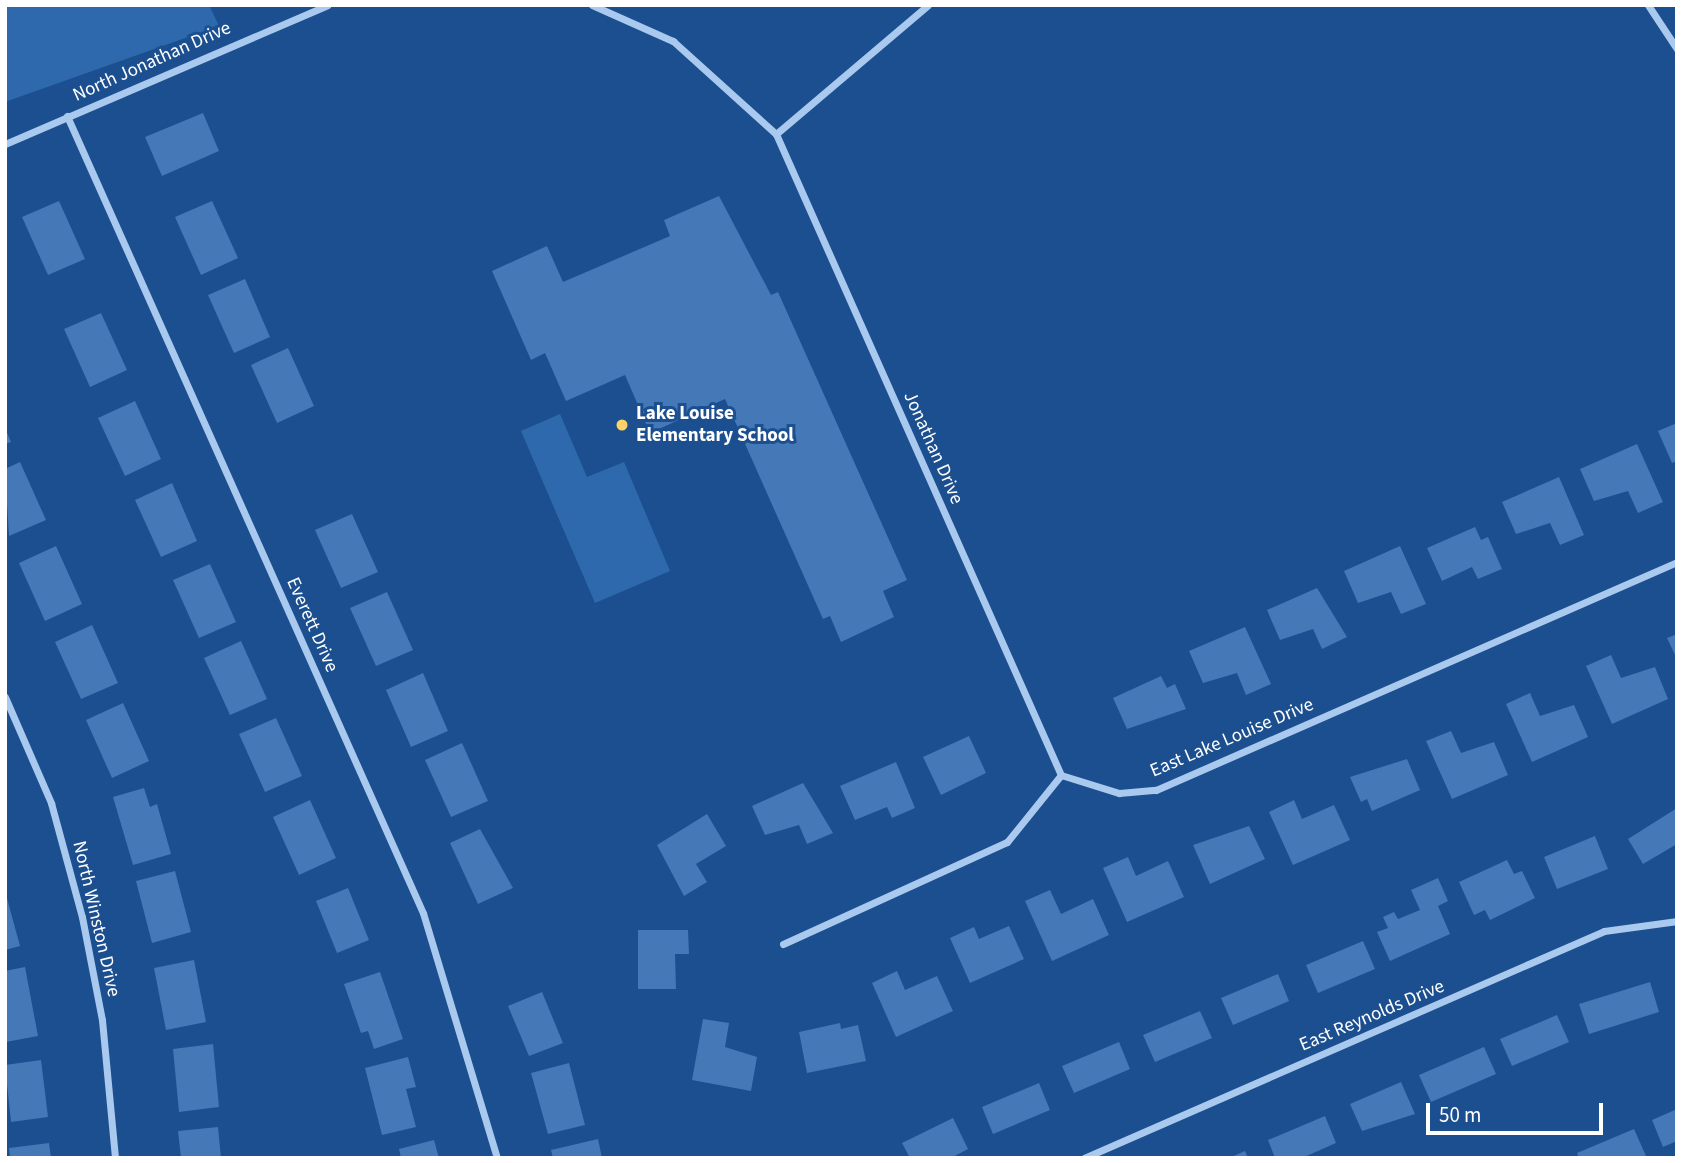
<!DOCTYPE html>
<html>
<head>
<meta charset="utf-8">
<style>
	body { margin:0 }
	#map { position:relative; width:1682px; height:1163px; overflow:hidden; background:#1b4f8f; font-family:"Source Sans 3",sans-serif }
	div>[style] { position:absolute }
	.green>* { inset:0; background:#2e69ad }
	.building>* { inset:0; background:#4478b7 }
	.street>* { height:7px; margin:-3.5px; padding:0 3.5px; transform-origin:3.5px; border-radius:3.5px; background:#a9c9ee }
	.dots>* { width:19px; height:19px; translate:-50% -50%; box-sizing:border-box; border:4px solid #1b4f8f; border-radius:50% }
	span { translate:-50% -50%; white-space:nowrap; text-align:center; line-height:1.15; -webkit-text-stroke:6px #1b4f8f; paint-order:stroke }
	.street-label { font-size:19px; color:#fff }
	.poi-label { font-size:19px; color:#fff; font-weight:700 }
	.left { translate:0 -50%; text-align:left }
	.frame { position:absolute; inset:0; border:7px solid #fff; pointer-events:none }
	.scale { position:absolute; left:1426px; top:1103px; width:177px; height:32px; box-sizing:border-box; border:4px solid #fff; border-top:0; padding-left:9px; font-size:21px; line-height:24px; white-space:nowrap; color:#fff; -webkit-text-stroke:5px #1b4f8f; paint-order:stroke }
</style>
</head>
<body>
<div id="map">
	<div class="green">
		<div style="clip-path:polygon(5px 5px,209px 5px,219px 26px,5px 102px)"></div>
		<div style="clip-path:polygon(560px 414px,587px 477px,624px 462px,670px 571px,595px 603px,521px 431px)"></div>
	</div>
	<div class="building">
		<div style="clip-path:polygon(203px 113px,219px 151px,162px 176px,145px 137px)"></div>
		<div style="clip-path:polygon(719px 196px,771px 295px,778px 292px,907px 580px,883px 591px,894px 617px,841px 642px,830px 616px,823px 619px,725px 399px,650px 433px,625px 375px,566px 401px,545px 353px,531px 360px,492px 271px,547px 246px,563px 282px,670px 236px,664px 220px)"></div>
		<div style="clip-path:polygon(59px 201px,85px 259px,48px 275px,22px 217px)"></div>
		<div style="clip-path:polygon(212px 201px,238px 258px,201px 275px,175px 217px)"></div>
		<div style="clip-path:polygon(245px 279px,270px 337px,234px 353px,208px 295px)"></div>
		<div style="clip-path:polygon(101px 313px,127px 370px,90px 387px,64px 329px)"></div>
		<div style="clip-path:polygon(288px 348px,314px 406px,277px 423px,251px 365px)"></div>
		<div style="clip-path:polygon(135px 401px,161px 459px,125px 476px,98px 418px)"></div>
		<div style="clip-path:polygon(1677px 423px,1677px 461px,1672px 463px,1658px 431px)"></div>
		<div style="clip-path:polygon(5px 428px,11px 442px,5px 444px)"></div>
		<div style="clip-path:polygon(1637px 444px,1663px 502px,1638px 513px,1628px 491px,1594px 501px,1580px 469px)"></div>
		<div style="clip-path:polygon(20px 462px,46px 520px,9px 536px,5px 469px)"></div>
		<div style="clip-path:polygon(1559px 477px,1584px 535px,1560px 545px,1550px 523px,1516px 534px,1502px 502px)"></div>
		<div style="clip-path:polygon(172px 483px,197px 541px,161px 557px,135px 500px)"></div>
		<div style="clip-path:polygon(352px 514px,378px 572px,341px 588px,315px 530px)"></div>
		<div style="clip-path:polygon(1475px 527px,1481px 540px,1488px 537px,1502px 569px,1478px 579px,1472px 567px,1442px 581px,1427px 548px)"></div>
		<div style="clip-path:polygon(56px 546px,82px 604px,45px 621px,19px 563px)"></div>
		<div style="clip-path:polygon(1400px 546px,1426px 604px,1401px 614px,1391px 592px,1358px 603px,1344px 571px)"></div>
		<div style="clip-path:polygon(210px 564px,236px 622px,199px 638px,173px 580px)"></div>
		<div style="clip-path:polygon(1317px 588px,1347px 637px,1322px 649px,1313px 629px,1280px 640px,1267px 610px)"></div>
		<div style="clip-path:polygon(387px 592px,413px 650px,376px 666px,350px 608px)"></div>
		<div style="clip-path:polygon(92px 625px,118px 683px,81px 699px,55px 642px)"></div>
		<div style="clip-path:polygon(1245px 627px,1271px 684px,1246px 695px,1237px 673px,1203px 683px,1189px 651px)"></div>
		<div style="clip-path:polygon(1677px 634px,1677px 659px,1667px 638px)"></div>
		<div style="clip-path:polygon(241px 641px,267px 699px,230px 715px,204px 658px)"></div>
		<div style="clip-path:polygon(1611px 655px,1621px 678px,1655px 667px,1668px 699px,1612px 724px,1586px 666px)"></div>
		<div style="clip-path:polygon(423px 673px,448px 731px,411px 747px,386px 690px)"></div>
		<div style="clip-path:polygon(1161px 676px,1167px 688px,1175px 684px,1186px 709px,1127px 729px,1113px 698px)"></div>
		<div style="clip-path:polygon(1530px 693px,1540px 716px,1574px 705px,1588px 737px,1532px 762px,1506px 704px)"></div>
		<div style="clip-path:polygon(123px 703px,149px 761px,112px 778px,86px 720px)"></div>
		<div style="clip-path:polygon(276px 718px,302px 776px,265px 792px,239px 734px)"></div>
		<div style="clip-path:polygon(1451px 731px,1461px 753px,1494px 742px,1508px 775px,1452px 799px,1426px 741px)"></div>
		<div style="clip-path:polygon(969px 736px,986px 773px,941px 795px,923px 757px)"></div>
		<div style="clip-path:polygon(462px 743px,488px 801px,451px 817px,425px 760px)"></div>
		<div style="clip-path:polygon(1407px 759px,1420px 790px,1372px 811px,1367px 799px,1361px 802px,1350px 777px)"></div>
		<div style="clip-path:polygon(896px 762px,915px 808px,892px 818px,887px 807px,855px 820px,840px 786px)"></div>
		<div style="clip-path:polygon(803px 783px,833px 833px,807px 844px,799px 825px,765px 835px,752px 806px)"></div>
		<div style="clip-path:polygon(144px 788px,150px 807px,157px 804px,171px 854px,133px 865px,113px 797px)"></div>
		<div style="clip-path:polygon(310px 800px,336px 858px,299px 875px,273px 817px)"></div>
		<div style="clip-path:polygon(1294px 800px,1302px 819px,1334px 805px,1350px 840px,1293px 865px,1269px 812px)"></div>
		<div style="clip-path:polygon(1677px 808px,1677px 844px,1643px 864px,1628px 839px)"></div>
		<div style="clip-path:polygon(707px 814px,726px 846px,696px 864px,707px 882px,684px 896px,657px 845px)"></div>
		<div style="clip-path:polygon(1249px 826px,1265px 859px,1210px 884px,1193px 845px)"></div>
		<div style="clip-path:polygon(480px 829px,513px 888px,478px 904px,450px 843px)"></div>
		<div style="clip-path:polygon(1595px 836px,1608px 869px,1557px 889px,1544px 857px)"></div>
		<div style="clip-path:polygon(1128px 857px,1136px 876px,1168px 861px,1184px 897px,1127px 922px,1103px 868px)"></div>
		<div style="clip-path:polygon(1507px 860px,1514px 874px,1522px 871px,1535px 898px,1490px 920px,1485px 910px,1474px 915px,1459px 882px)"></div>
		<div style="clip-path:polygon(175px 871px,191px 932px,152px 943px,136px 881px)"></div>
		<div style="clip-path:polygon(1438px 878px,1448px 901px,1438px 906px,1450px 934px,1390px 961px,1377px 932px,1388px 928px,1383px 917px,1394px 912px,1398px 919px,1420px 910px,1411px 890px)"></div>
		<div style="clip-path:polygon(348px 888px,369px 940px,337px 953px,316px 901px)"></div>
		<div style="clip-path:polygon(1050px 890px,1061px 914px,1093px 899px,1109px 935px,1052px 961px,1025px 901px)"></div>
		<div style="clip-path:polygon(5px 891px,20px 946px,5px 950px)"></div>
		<div style="clip-path:polygon(1009px 926px,1024px 959px,970px 983px,950px 938px,974px 927px,979px 939px)"></div>
		<div style="clip-path:polygon(638px 930px,688px 930px,689px 954px,675px 954px,676px 989px,638px 989px)"></div>
		<div style="clip-path:polygon(1363px 941px,1375px 969px,1318px 993px,1306px 965px)"></div>
		<div style="clip-path:polygon(194px 960px,206px 1022px,166px 1030px,154px 968px)"></div>
		<div style="clip-path:polygon(25px 967px,38px 1036px,6px 1042px,5px 971px)"></div>
		<div style="clip-path:polygon(897px 971px,905px 990px,937px 976px,953px 1011px,896px 1037px,872px 983px)"></div>
		<div style="clip-path:polygon(380px 972px,403px 1039px,374px 1049px,368px 1031px,361px 1033px,344px 984px)"></div>
		<div style="clip-path:polygon(1278px 974px,1289px 1001px,1233px 1025px,1221px 998px)"></div>
		<div style="clip-path:polygon(1650px 982px,1659px 1012px,1589px 1034px,1579px 1004px)"></div>
		<div style="clip-path:polygon(542px 992px,563px 1043px,529px 1056px,508px 1006px)"></div>
		<div style="clip-path:polygon(1200px 1011px,1212px 1038px,1155px 1062px,1143px 1035px)"></div>
		<div style="clip-path:polygon(1557px 1015px,1569px 1042px,1512px 1066px,1500px 1039px)"></div>
		<div style="clip-path:polygon(703px 1019px,729px 1023px,725px 1047px,757px 1057px,751px 1091px,692px 1080px)"></div>
		<div style="clip-path:polygon(840px 1023px,841px 1029px,858px 1025px,866px 1061px,807px 1073px,799px 1032px)"></div>
		<div style="clip-path:polygon(1119px 1042px,1130px 1069px,1074px 1093px,1062px 1066px)"></div>
		<div style="clip-path:polygon(213px 1044px,219px 1107px,179px 1112px,173px 1049px)"></div>
		<div style="clip-path:polygon(1484px 1047px,1496px 1074px,1431px 1102px,1419px 1075px)"></div>
		<div style="clip-path:polygon(408px 1057px,416px 1087px,406px 1089px,416px 1127px,382px 1135px,365px 1068px)"></div>
		<div style="clip-path:polygon(41px 1060px,48px 1117px,11px 1122px,5px 1065px)"></div>
		<div style="clip-path:polygon(569px 1063px,585px 1125px,548px 1134px,531px 1073px)"></div>
		<div style="clip-path:polygon(1401px 1082px,1415px 1114px,1362px 1131px,1350px 1104px)"></div>
		<div style="clip-path:polygon(1039px 1083px,1050px 1110px,993px 1134px,982px 1107px)"></div>
		<div style="clip-path:polygon(1677px 1109px,1677px 1141px,1663px 1147px,1652px 1120px)"></div>
		<div style="clip-path:polygon(1325px 1116px,1336px 1143px,1302px 1158px,1275px 1158px,1268px 1140px)"></div>
		<div style="clip-path:polygon(953px 1118px,968px 1149px,951px 1158px,910px 1158px,902px 1143px)"></div>
		<div style="clip-path:polygon(218px 1127px,221px 1158px,181px 1158px,178px 1131px)"></div>
		<div style="clip-path:polygon(1634px 1129px,1646px 1156px,1579px 1158px,1577px 1153px)"></div>
		<div style="clip-path:polygon(598px 1139px,602px 1158px,553px 1158px,551px 1150px)"></div>
		<div style="clip-path:polygon(434px 1140px,439px 1158px,401px 1158px,399px 1149px)"></div>
		<div style="clip-path:polygon(49px 1143px,51px 1158px,10px 1158px,9px 1148px)"></div>
		<div style="clip-path:polygon(1245px 1151px,1248px 1158px,1229px 1158px)"></div>
	</div>
	<div class="street">
		<div style="left:592px;top:5px;width:89px;rotate:24deg"></div>
		<div style="left:673px;top:41px;width:139px;rotate:42.1deg"></div>
		<div style="left:776px;top:134px;width:702px;rotate:66.03deg"></div>
		<div style="left:1648px;top:5px;width:53px;rotate:56.6deg"></div>
		<div style="left:67px;top:116px;width:873px;rotate:65.93deg"></div>
		<div style="left:423px;top:913px;width:256px;rotate:73.2deg"></div>
		<div style="left:776px;top:134px;width:199px;rotate:-40.3deg"></div>
		<div style="left:5px;top:144px;width:351px;rotate:-23.3deg"></div>
		<div style="left:5px;top:697px;width:116px;rotate:66.5deg"></div>
		<div style="left:51px;top:803px;width:118px;rotate:74.8deg"></div>
		<div style="left:82px;top:917px;width:105px;rotate:79deg"></div>
		<div style="left:102px;top:1020px;width:139px;rotate:84.6deg"></div>
		<div style="left:1061px;top:775px;width:61px;rotate:17.2deg"></div>
		<div style="left:1119px;top:793px;width:37px;rotate:-5deg"></div>
		<div style="left:1156px;top:790px;width:569px;rotate:-23.64deg"></div>
		<div style="left:783px;top:944px;width:246px;rotate:-24.5deg"></div>
		<div style="left:1007px;top:842px;width:86px;rotate:-51.1deg"></div>
		<div style="left:1084px;top:1158px;width:567px;rotate:-23.58deg"></div>
		<div style="left:1604px;top:931px;width:74px;rotate:-7.8deg"></div>
	</div>
	<div class="dots">
		<div style="left:622px;top:425px;background:#ffd166"></div>
	</div>
	<div class="street-label">
		<span style="left:152px;top:62px;rotate:-24deg">North Jonathan Drive</span>
		<span style="left:933px;top:448px;rotate:66deg">Jonathan Drive</span>
		<span style="left:312px;top:625px;rotate:66deg">Everett Drive</span>
		<span style="left:1232px;top:738px;rotate:-23deg">East Lake Louise Drive</span>
		<span style="left:96px;top:919px;rotate:77deg">North Winston Drive</span>
		<span style="left:1372px;top:1016px;rotate:-23deg">East Reynolds Drive</span>
	</div>
	<div class="poi-label">
		<span class="left" style="left:636px;top:425px">Lake Louise<br>Elementary School</span>
	</div>
	<div class="frame"></div>
	<div class="scale">50 m</div>
</div>
</body>
</html>
